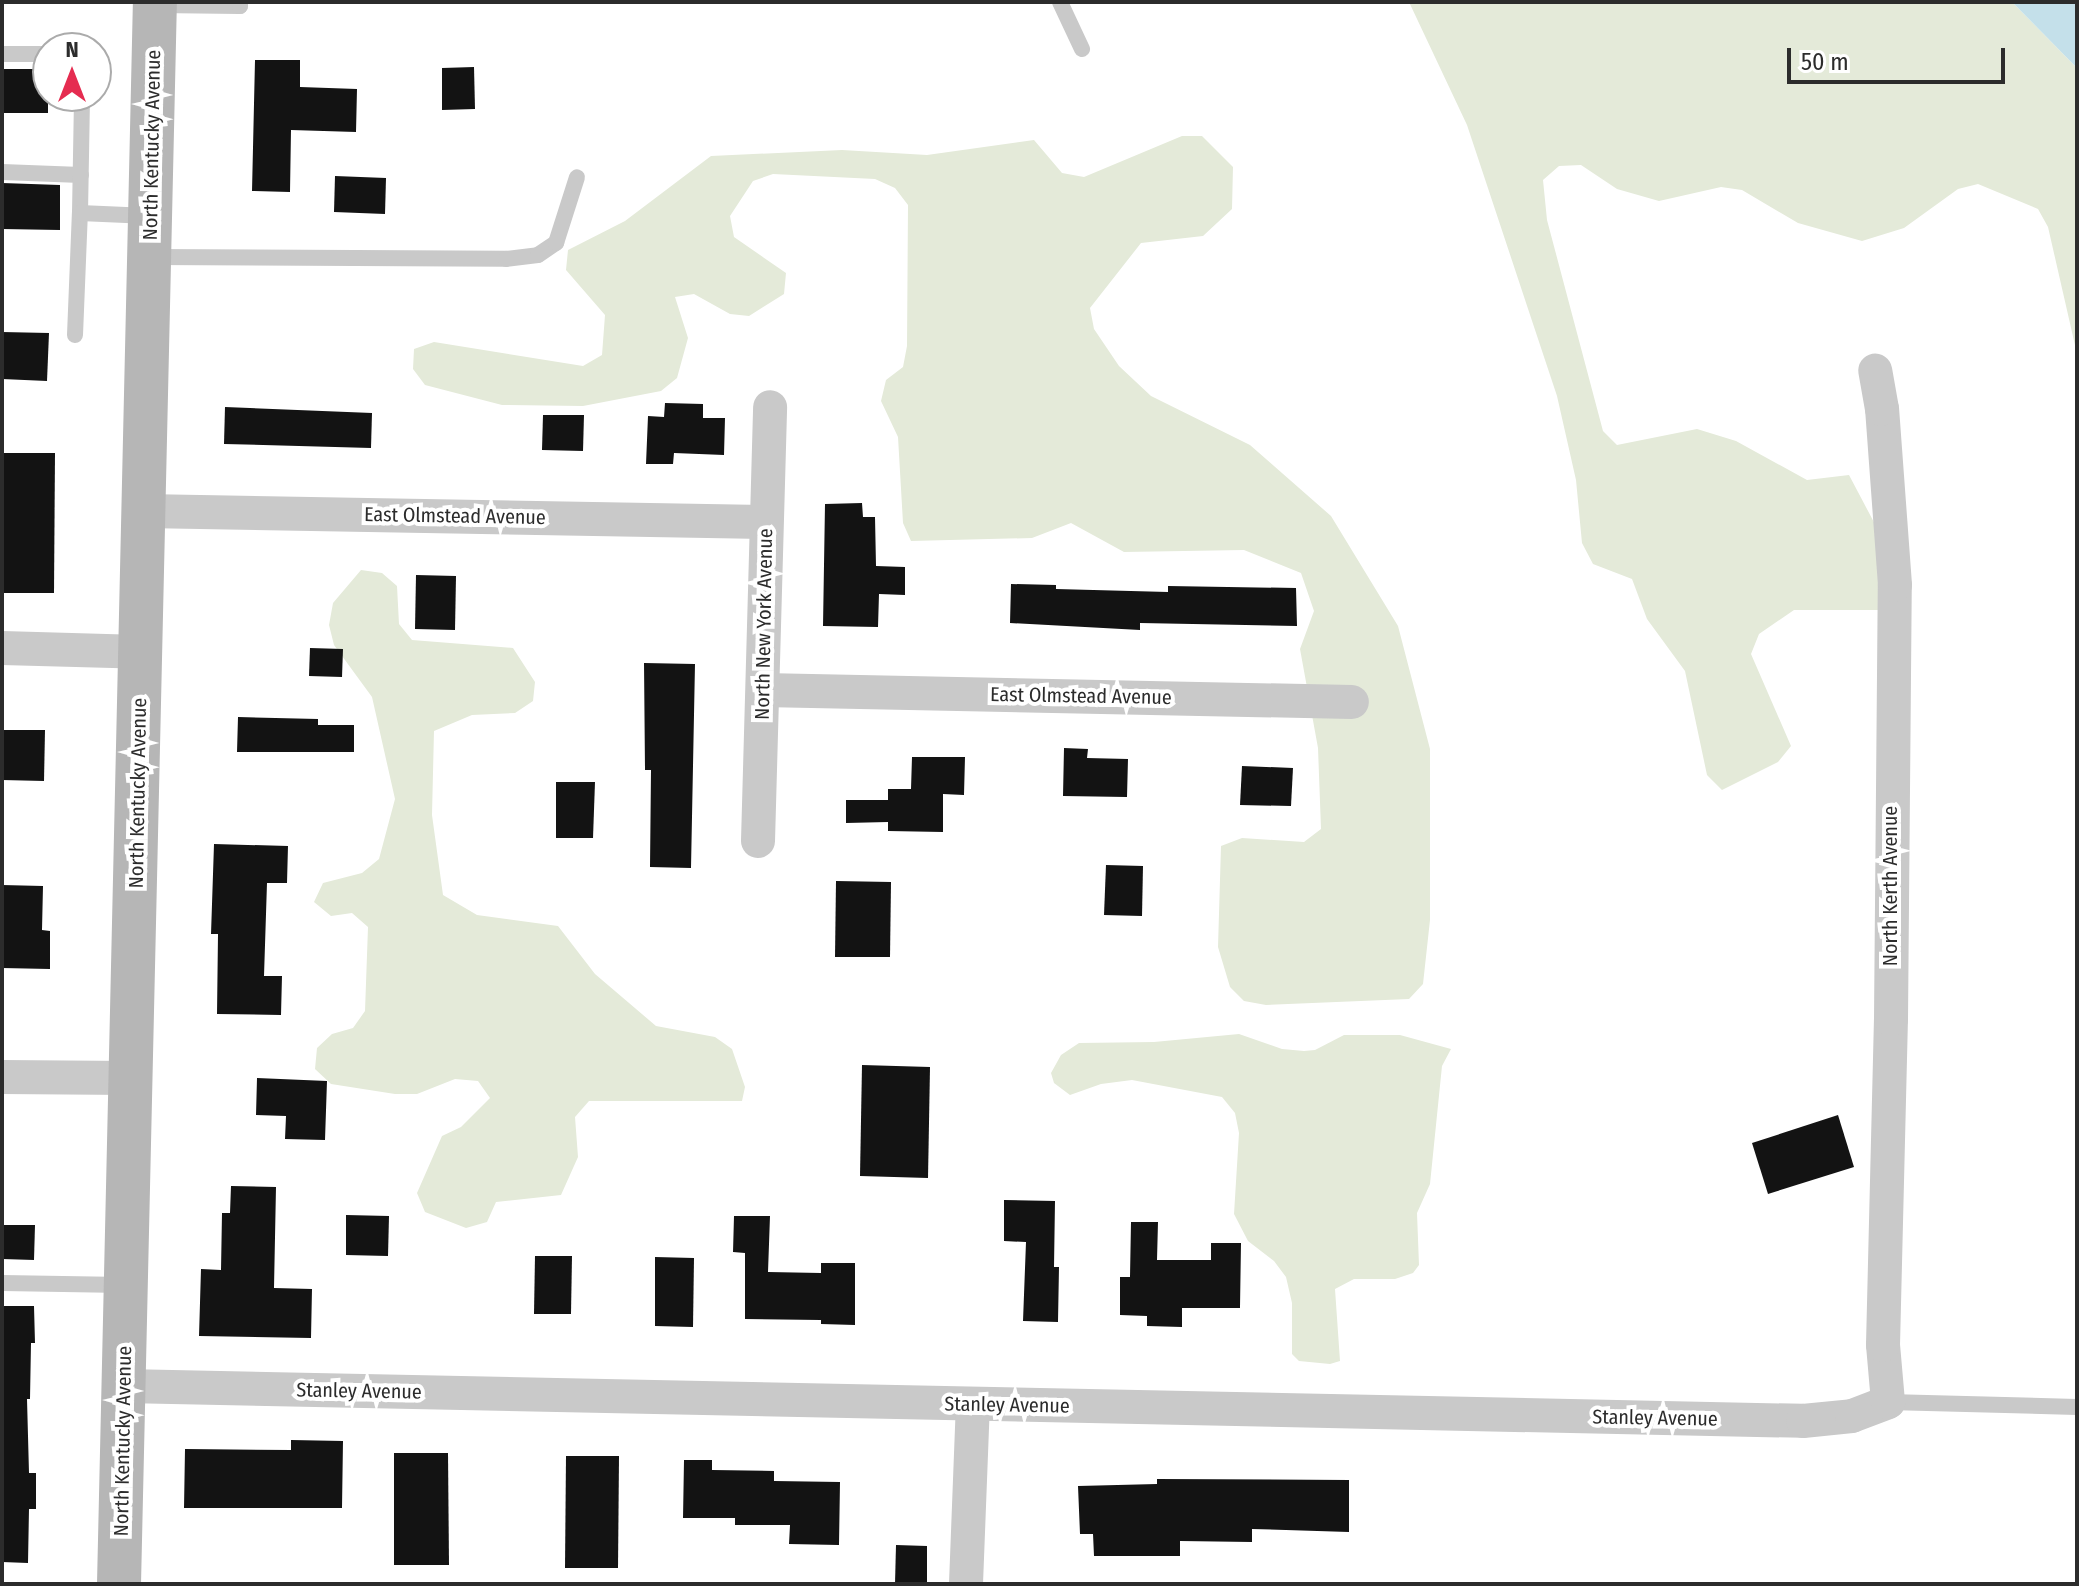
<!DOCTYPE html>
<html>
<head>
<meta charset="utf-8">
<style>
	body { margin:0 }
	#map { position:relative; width:2079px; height:1586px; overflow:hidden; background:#fff; font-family:"Fira Sans Condensed",sans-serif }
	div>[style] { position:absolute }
	.green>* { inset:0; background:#e4ead9 }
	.water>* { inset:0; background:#c4e0ea }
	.building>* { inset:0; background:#131313 }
	.lane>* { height:16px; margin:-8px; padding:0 8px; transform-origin:8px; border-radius:8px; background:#c9c9c9 }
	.street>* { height:34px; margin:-17px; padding:0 17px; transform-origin:17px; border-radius:17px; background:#c9c9c9 }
	.secondary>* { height:44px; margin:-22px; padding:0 22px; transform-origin:22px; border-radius:22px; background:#b6b6b6 }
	span { translate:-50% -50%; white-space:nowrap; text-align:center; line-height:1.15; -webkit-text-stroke:8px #fff; paint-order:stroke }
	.street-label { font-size:20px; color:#2c2c2c }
	.frame { position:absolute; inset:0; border:4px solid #2c2c2c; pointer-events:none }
	.north { position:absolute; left:32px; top:32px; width:80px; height:80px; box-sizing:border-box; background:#fff; border:2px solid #ababab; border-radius:50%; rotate:0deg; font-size:22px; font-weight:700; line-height:32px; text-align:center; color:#2c2c2c }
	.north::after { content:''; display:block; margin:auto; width:28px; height:36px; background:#e52c50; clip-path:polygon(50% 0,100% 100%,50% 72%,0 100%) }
	.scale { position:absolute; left:1787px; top:48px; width:218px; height:36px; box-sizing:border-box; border:4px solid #2c2c2c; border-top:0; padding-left:10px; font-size:24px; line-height:28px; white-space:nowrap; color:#2c2c2c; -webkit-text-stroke:6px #fff; paint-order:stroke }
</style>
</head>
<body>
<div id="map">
	<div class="green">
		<div style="clip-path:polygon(1409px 2px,2012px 2px,2077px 68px,2077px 354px,2048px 227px,2038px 209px,1978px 184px,1958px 189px,1904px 228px,1862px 241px,1798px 223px,1742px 190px,1721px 187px,1659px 201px,1617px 189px,1581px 165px,1559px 166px,1543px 180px,1547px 220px,1603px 431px,1617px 445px,1697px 429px,1736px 441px,1807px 480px,1849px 475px,1877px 528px,1883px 568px,1878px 610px,1794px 610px,1759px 634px,1751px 654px,1791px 746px,1778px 762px,1722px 790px,1707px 775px,1685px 671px,1647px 619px,1632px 579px,1593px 564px,1582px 543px,1576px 480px,1557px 396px,1467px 125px)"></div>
		<div style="clip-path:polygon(1182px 136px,1202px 136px,1233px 167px,1232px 209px,1203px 236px,1141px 243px,1090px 308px,1094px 329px,1119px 366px,1151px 396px,1250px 445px,1331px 516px,1398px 626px,1430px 749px,1430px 920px,1423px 984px,1409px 999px,1266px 1005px,1244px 1001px,1230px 987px,1218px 947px,1221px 846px,1242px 838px,1304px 842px,1321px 829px,1318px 748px,1300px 649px,1314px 611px,1301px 573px,1244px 550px,1124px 552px,1071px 523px,1032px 538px,911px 541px,903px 523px,898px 437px,881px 401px,886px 380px,903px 367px,907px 346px,908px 205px,895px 188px,875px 179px,773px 174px,753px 181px,730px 216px,734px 237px,786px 273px,784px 294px,749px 316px,730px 314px,694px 294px,675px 297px,688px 338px,677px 378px,661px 391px,583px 406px,502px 405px,425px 385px,413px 369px,414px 349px,434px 342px,583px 366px,602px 355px,605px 315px,566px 270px,568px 250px,625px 221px,711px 156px,842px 150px,927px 155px,1034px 140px,1062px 173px,1084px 177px)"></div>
		<div style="clip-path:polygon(361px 570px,382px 573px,397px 586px,399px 624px,412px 640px,513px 648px,535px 682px,533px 701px,515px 713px,472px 715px,434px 731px,432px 815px,443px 895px,477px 915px,558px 926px,595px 974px,656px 1026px,715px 1037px,732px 1049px,745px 1087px,742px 1101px,589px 1101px,575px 1117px,578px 1157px,561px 1195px,496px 1202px,487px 1222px,466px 1228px,425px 1212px,417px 1193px,442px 1136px,461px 1127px,490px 1098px,478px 1081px,455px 1079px,417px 1094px,395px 1094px,331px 1084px,315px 1069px,317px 1048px,332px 1034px,353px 1028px,365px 1011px,368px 927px,352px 913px,331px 916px,314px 902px,323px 883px,362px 873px,379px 859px,395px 799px,372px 697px,334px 645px,329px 625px,333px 603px)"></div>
		<div style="clip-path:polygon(1239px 1034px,1282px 1049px,1304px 1051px,1315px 1050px,1344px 1035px,1400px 1035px,1451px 1049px,1442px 1066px,1430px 1184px,1417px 1213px,1419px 1265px,1413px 1273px,1395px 1279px,1354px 1279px,1335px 1289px,1340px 1361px,1330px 1364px,1299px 1361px,1292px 1354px,1292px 1303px,1286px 1277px,1274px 1261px,1248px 1241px,1234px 1214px,1239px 1133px,1235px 1113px,1222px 1097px,1132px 1080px,1101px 1084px,1070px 1095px,1054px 1083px,1051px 1073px,1061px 1055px,1079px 1043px,1154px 1042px)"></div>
	</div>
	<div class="water">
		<div style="clip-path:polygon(2012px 2px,2077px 2px,2077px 68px)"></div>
	</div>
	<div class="building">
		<div style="clip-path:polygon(255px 60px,300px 60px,300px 87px,357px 89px,356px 132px,291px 130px,290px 192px,252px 191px)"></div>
		<div style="clip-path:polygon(474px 67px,475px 109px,442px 110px,442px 68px)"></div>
		<div style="clip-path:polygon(2px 69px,48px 69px,48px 113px,2px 113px)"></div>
		<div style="clip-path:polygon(335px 176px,386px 178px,385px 214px,334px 212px)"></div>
		<div style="clip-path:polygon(2px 183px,60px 185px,60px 230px,2px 229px)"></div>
		<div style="clip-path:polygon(2px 332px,49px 333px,47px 381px,2px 379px)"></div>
		<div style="clip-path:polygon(665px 403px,703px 404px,703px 418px,725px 418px,724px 455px,674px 453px,673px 464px,646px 464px,648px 416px,664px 417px)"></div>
		<div style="clip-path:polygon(225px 407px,372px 413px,371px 448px,224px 444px)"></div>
		<div style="clip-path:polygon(543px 415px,584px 415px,583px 451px,542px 450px)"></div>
		<div style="clip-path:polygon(2px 453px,55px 453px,54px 593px,2px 593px)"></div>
		<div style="clip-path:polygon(862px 503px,863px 517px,875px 517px,876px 566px,905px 567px,905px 595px,879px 594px,878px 627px,823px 626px,825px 504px)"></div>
		<div style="clip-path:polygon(416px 575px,456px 576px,455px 630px,415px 629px)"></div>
		<div style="clip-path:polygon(1011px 584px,1056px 585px,1056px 589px,1168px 592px,1168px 586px,1296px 588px,1297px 626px,1140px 623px,1140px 630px,1010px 623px)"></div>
		<div style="clip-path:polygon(310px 648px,343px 649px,342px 677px,309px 676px)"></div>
		<div style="clip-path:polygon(644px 663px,695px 664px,691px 868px,650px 867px,651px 770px,645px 770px)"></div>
		<div style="clip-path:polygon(238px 717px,318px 719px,318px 725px,354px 725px,354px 752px,237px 752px)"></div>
		<div style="clip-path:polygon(2px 730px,45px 730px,44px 781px,2px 780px)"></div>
		<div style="clip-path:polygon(1064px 748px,1088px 749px,1087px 758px,1128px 759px,1127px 797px,1063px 796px)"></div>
		<div style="clip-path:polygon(912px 757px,965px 757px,964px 795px,943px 794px,943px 832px,888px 831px,888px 822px,846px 823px,846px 800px,888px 800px,888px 789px,911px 789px)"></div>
		<div style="clip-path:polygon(1242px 766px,1293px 768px,1291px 806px,1240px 805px)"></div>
		<div style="clip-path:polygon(556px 782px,595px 782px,593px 838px,556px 838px)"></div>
		<div style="clip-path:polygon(214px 844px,288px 846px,287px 883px,267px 883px,264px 976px,282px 976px,281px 1015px,217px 1014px,218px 934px,211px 934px)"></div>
		<div style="clip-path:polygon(1106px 865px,1143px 866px,1142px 916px,1104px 915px)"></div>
		<div style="clip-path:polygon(836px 881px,891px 882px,890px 957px,835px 957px)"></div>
		<div style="clip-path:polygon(2px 885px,43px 886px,42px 930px,50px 931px,50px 969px,2px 968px)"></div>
		<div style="clip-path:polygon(862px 1065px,930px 1067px,928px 1178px,860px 1176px)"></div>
		<div style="clip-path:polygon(257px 1078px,327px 1081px,325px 1140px,285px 1139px,286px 1116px,256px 1115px)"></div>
		<div style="clip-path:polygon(1838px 1115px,1854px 1167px,1768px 1194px,1752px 1143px)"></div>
		<div style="clip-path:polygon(231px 1186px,276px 1187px,274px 1288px,312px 1289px,311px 1338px,199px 1336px,201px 1269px,221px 1270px,222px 1213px,230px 1213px)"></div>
		<div style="clip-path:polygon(1004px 1200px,1055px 1201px,1054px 1267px,1059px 1267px,1058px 1322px,1023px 1321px,1026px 1242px,1004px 1241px)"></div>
		<div style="clip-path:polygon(346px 1215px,389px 1216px,388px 1256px,346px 1255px)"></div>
		<div style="clip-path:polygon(734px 1216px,770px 1216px,768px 1272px,821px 1273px,821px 1263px,855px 1263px,855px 1325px,821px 1324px,821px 1320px,745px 1319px,745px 1253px,733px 1252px)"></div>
		<div style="clip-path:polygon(1131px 1222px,1158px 1222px,1157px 1260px,1211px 1260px,1211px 1243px,1241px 1243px,1240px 1308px,1182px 1308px,1182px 1327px,1147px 1326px,1147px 1316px,1120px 1315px,1120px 1277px,1130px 1277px)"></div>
		<div style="clip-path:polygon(2px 1225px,35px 1225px,34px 1260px,2px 1259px)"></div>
		<div style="clip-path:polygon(535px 1256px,572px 1256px,571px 1314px,534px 1314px)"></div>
		<div style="clip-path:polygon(655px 1257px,694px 1258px,693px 1327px,655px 1326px)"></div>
		<div style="clip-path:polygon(2px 1306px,34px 1306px,35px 1343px,31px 1343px,30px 1399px,27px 1399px,29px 1473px,36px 1473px,36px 1509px,29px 1509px,28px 1563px,2px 1562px)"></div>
		<div style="clip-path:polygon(291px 1440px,343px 1441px,342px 1508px,184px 1508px,185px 1449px,291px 1450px)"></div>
		<div style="clip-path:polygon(394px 1453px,448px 1453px,449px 1565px,394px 1565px)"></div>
		<div style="clip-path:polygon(566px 1456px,619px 1456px,618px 1568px,565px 1568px)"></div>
		<div style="clip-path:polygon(684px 1460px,712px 1460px,712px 1470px,774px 1471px,774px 1481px,840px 1482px,839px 1545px,789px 1544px,790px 1525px,735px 1525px,735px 1518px,683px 1518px)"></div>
		<div style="clip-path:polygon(1157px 1479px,1349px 1480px,1349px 1532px,1252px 1529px,1252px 1542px,1180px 1541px,1180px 1556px,1094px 1556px,1093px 1534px,1080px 1534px,1078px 1486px,1157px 1484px)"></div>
		<div style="clip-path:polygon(896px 1545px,927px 1546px,927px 1584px,895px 1584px)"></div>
	</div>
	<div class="lane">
		<div style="left:1060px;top:2px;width:52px;rotate:64.9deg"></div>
		<div style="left:157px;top:5px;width:83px;rotate:0.7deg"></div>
		<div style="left:240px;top:6px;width:4px;rotate:-90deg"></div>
		<div style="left:2px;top:54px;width:46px"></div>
		<div style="left:2px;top:172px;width:79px;rotate:2.2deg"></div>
		<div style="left:80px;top:213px;width:117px;rotate:-89deg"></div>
		<div style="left:151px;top:257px;width:355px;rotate:0.3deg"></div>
		<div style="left:506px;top:259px;width:32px;rotate:-7deg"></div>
		<div style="left:538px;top:255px;width:22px;rotate:-34deg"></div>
		<div style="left:556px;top:243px;width:69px;rotate:-72.3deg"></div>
		<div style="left:75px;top:335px;width:122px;rotate:-87.7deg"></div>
		<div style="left:80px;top:213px;width:69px;rotate:2.5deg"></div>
		<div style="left:2px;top:1283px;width:122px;rotate:0.9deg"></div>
		<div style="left:1888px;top:1402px;width:189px;rotate:1.5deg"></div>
	</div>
	<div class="street">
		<div style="left:144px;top:511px;width:622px;rotate:1.01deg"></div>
		<div style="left:2px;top:648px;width:139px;rotate:1.6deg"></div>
		<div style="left:763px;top:690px;width:589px;rotate:1.17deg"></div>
		<div style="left:758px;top:841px;width:434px;rotate:-88.4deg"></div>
		<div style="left:2px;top:1077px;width:129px;rotate:0.4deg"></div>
		<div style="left:124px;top:1386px;width:1679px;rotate:1.19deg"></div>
		<div style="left:1803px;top:1421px;width:49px;rotate:-5.8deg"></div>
		<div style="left:1852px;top:1416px;width:39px;rotate:-21deg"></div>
		<div style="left:1888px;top:1402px;width:57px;rotate:-95deg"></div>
		<div style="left:1883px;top:1345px;width:326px;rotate:-88.6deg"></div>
		<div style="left:1891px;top:1019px;width:434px;rotate:-89.5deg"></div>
		<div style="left:1895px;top:585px;width:176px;rotate:-94.2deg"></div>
		<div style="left:1882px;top:409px;width:39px;rotate:-100deg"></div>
		<div style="left:966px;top:1584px;width:180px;rotate:-87.8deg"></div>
	</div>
	<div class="secondary">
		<div style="left:119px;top:1584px;width:1582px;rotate:-88.7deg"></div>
	</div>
	<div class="street-label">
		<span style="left:152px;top:145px;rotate:-89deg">North Kentucky Avenue</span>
		<span style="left:455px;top:516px;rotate:1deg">East Olmstead Avenue</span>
		<span style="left:764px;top:624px;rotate:-89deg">North New York Avenue</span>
		<span style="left:1081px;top:696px;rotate:1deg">East Olmstead Avenue</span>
		<span style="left:138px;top:793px;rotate:-89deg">North Kentucky Avenue</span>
		<span style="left:1890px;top:886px;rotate:-90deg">North Kerth Avenue</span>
		<span style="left:359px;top:1391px;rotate:1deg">Stanley Avenue</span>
		<span style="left:1007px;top:1405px;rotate:1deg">Stanley Avenue</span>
		<span style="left:1655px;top:1418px;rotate:1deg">Stanley Avenue</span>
		<span style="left:123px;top:1441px;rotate:-89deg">North Kentucky Avenue</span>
	</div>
	<div class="frame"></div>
	<div class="north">N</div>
	<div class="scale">50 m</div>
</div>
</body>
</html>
